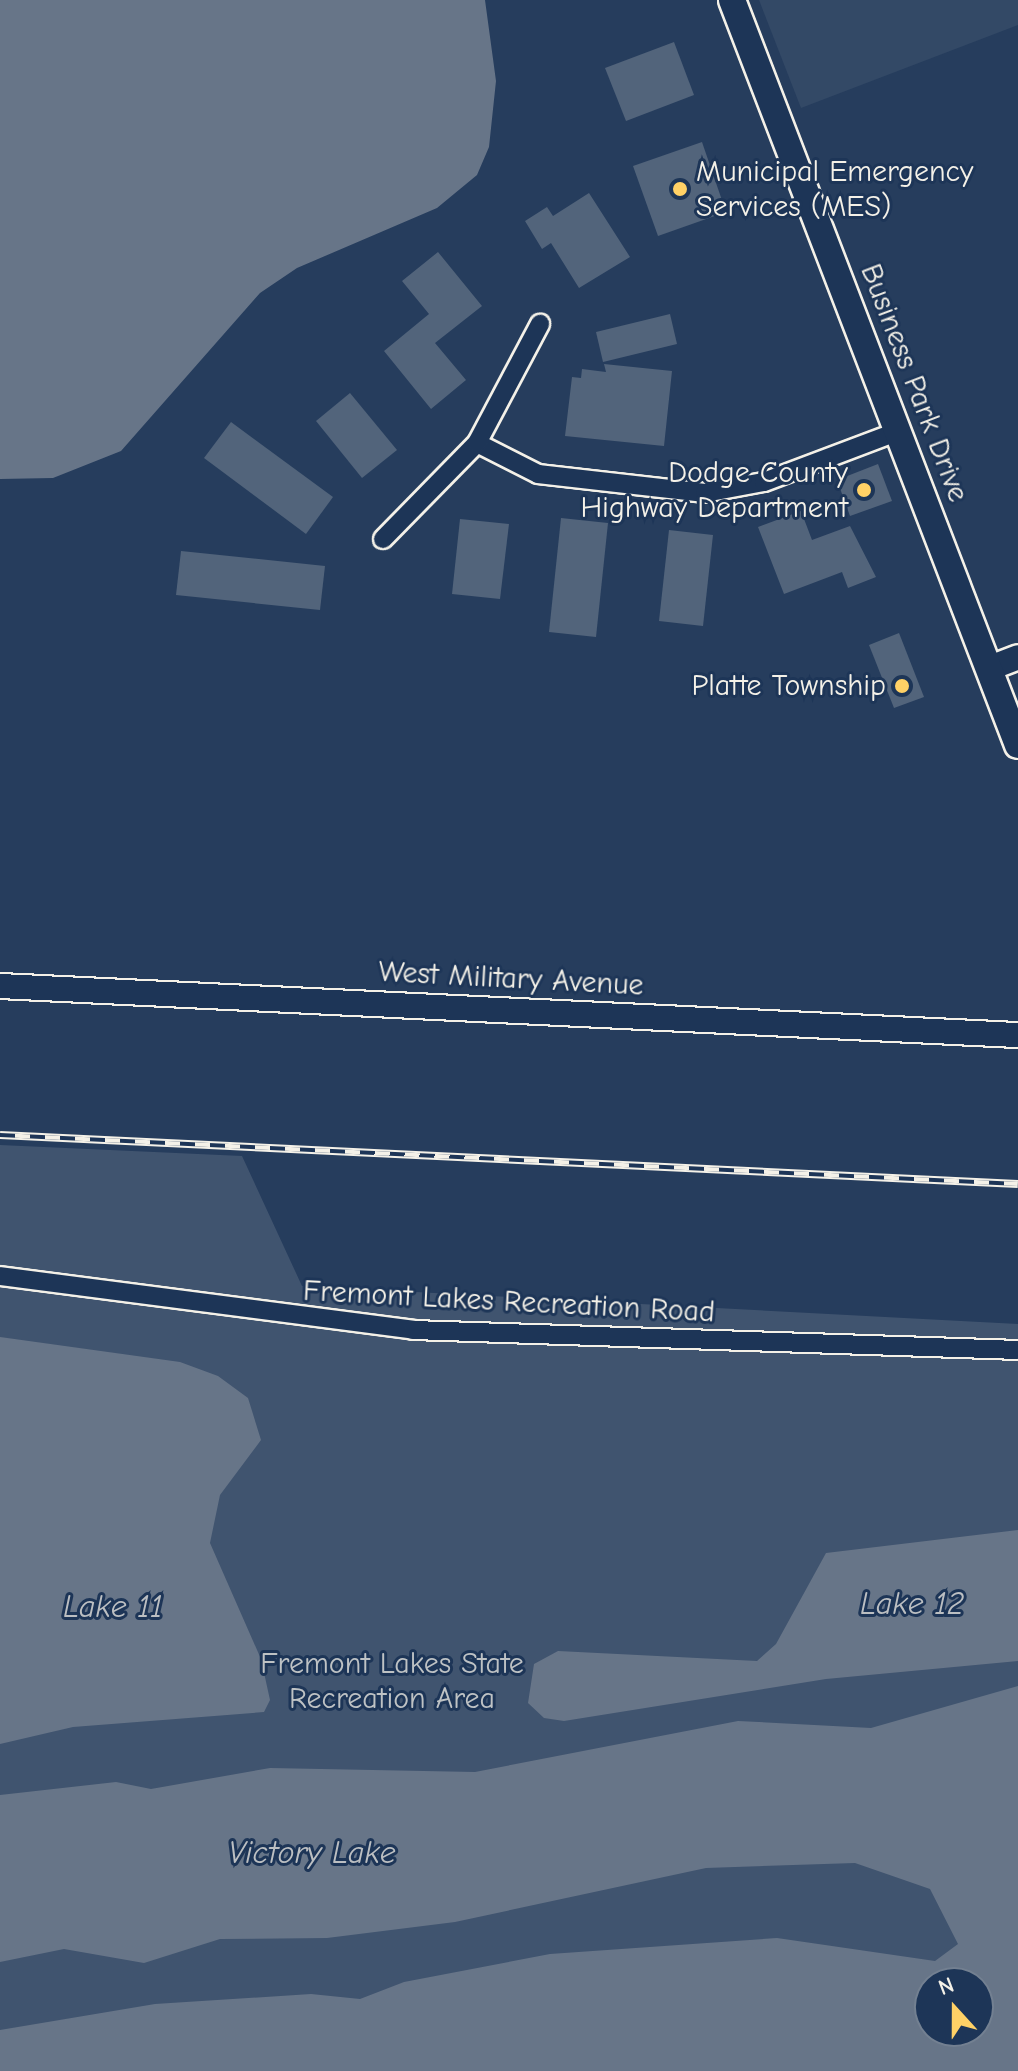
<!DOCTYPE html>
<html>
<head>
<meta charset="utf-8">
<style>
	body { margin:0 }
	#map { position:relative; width:1018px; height:2071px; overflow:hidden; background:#263d5d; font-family:"Comic Neue",sans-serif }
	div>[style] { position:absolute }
	.built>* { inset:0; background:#334966 }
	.green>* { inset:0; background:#40546f }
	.water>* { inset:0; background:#677588 }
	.building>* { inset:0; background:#52647b }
	.roads { filter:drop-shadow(2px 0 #f4f1e8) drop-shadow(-2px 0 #f4f1e8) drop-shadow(0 2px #f4f1e8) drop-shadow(0 -2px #f4f1e8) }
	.minor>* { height:18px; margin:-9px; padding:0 9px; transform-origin:9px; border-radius:9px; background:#1d3557 }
	.tertiary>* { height:24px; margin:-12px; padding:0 12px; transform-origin:12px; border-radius:12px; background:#1d3557 }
	.secondary>* { height:26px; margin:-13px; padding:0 13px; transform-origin:13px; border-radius:13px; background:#1d3557 }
	.rail>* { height:8px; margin-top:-4px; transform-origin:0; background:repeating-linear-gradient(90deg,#1d3557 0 15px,#f4f1e8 0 30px); box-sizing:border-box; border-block:2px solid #f4f1e8 }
	.dots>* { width:22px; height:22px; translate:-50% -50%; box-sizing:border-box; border:4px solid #1d3557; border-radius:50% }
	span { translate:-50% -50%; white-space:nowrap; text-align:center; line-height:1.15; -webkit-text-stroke:6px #1d3557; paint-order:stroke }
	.poi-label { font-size:30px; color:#f4f1e8 }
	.left { translate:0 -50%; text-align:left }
	.right { translate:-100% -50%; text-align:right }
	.street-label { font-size:30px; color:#f4f1e8 }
	.park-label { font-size:30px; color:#bec2c4 }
	.water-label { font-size:32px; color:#bcbfc2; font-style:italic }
	.north { position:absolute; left:914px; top:1967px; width:80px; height:80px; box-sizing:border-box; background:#1d3557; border:2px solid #738091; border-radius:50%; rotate:339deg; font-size:22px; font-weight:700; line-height:32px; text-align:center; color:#f4f1e8 }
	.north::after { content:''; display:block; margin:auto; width:28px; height:36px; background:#ffd166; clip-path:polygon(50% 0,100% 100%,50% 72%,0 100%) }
</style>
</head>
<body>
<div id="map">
	<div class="built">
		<div style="clip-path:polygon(759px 0,1018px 0,1018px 25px,801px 108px)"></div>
	</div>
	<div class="green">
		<div style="clip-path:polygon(evenodd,0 1145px,242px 1156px,302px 1286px,1018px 1324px,1018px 2071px,0 2071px,0 1145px,930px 1983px,978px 1983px,978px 2031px,930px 2031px,930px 1983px)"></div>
	</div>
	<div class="water">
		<div style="clip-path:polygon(0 0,485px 0,496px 81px,489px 147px,477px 175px,437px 208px,297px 268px,260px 293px,121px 451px,53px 478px,0 479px)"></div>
		<div style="clip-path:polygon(0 1337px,180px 1362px,218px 1376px,248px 1398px,261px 1440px,220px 1495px,210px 1543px,261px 1659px,270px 1700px,264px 1712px,73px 1727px,0 1744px)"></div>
		<div style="clip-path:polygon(1018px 1530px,1018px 1661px,826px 1679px,564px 1721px,544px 1718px,528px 1703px,534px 1664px,558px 1651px,757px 1661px,776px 1644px,826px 1553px)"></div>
		<div style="clip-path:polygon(evenodd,1018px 1686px,1018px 2071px,0 2071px,0 2030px,155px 2004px,311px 1994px,360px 1999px,404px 1982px,550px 1954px,777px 1938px,935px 1961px,958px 1944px,930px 1889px,855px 1863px,706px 1868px,455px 1922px,327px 1938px,220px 1939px,144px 1963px,64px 1949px,0 1962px,0 1795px,116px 1782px,151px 1789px,270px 1768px,475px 1772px,738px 1721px,871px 1728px,1018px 1686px,930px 1983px,978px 1983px,978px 2031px,930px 2031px,930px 1983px)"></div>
	</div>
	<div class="building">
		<div style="clip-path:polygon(674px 42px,694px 95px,626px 121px,605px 68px)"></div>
		<div style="clip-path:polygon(702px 142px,726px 212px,658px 236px,633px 166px)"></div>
		<div style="clip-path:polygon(589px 193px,630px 257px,579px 288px,551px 243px,542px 249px,525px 221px,547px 207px,553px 216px)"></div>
		<div style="clip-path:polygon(438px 252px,482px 306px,435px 343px,466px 380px,431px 409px,384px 351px,429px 314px,402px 281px)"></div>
		<div style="clip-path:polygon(670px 314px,677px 344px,603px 362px,596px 332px)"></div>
		<div style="clip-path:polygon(604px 364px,672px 371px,664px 446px,565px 436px,572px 377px,581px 378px,582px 369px,606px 372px)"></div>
		<div style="clip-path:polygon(350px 393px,397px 450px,362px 478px,316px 421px)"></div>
		<div style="clip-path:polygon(231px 422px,333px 497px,306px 534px,204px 458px)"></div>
		<div style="clip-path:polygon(878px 464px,892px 501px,850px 516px,837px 480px)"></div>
		<div style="clip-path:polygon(801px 511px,812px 540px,850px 526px,876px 577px,848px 588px,842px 572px,784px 594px,758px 527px)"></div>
		<div style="clip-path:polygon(561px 518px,608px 523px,596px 637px,549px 632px)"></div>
		<div style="clip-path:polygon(460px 519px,509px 524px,500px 599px,452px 594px)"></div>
		<div style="clip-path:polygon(669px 530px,713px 535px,703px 626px,659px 621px)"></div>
		<div style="clip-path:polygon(181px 551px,325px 566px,320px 610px,176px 595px)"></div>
		<div style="clip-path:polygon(899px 633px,924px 697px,894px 708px,869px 645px)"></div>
	</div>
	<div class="roads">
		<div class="minor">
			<div style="left:477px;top:443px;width:68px;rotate:26.9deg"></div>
			<div style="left:538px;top:474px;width:168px;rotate:6.5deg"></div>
			<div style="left:705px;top:493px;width:60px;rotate:-10.6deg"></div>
			<div style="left:764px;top:482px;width:144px;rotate:-20.7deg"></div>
			<div style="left:383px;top:539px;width:134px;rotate:-45.6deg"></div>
			<div style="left:477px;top:443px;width:135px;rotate:-62.1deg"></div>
			<div style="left:0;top:1276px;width:417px;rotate:7.4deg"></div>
			<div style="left:413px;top:1330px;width:605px;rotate:1.89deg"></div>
		</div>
		<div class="tertiary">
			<div style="left:990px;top:668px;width:30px;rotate:-21deg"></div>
			<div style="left:0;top:986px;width:1019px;rotate:2.76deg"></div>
		</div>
		<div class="secondary">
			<div style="left:732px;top:0;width:798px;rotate:69deg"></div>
		</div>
	</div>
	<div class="rail">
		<div style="left:0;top:1135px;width:1019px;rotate:2.76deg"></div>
	</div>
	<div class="dots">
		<div style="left:680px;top:189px;background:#ffd166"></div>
		<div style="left:864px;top:490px;background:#ffd166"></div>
		<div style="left:902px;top:686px;background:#ffd166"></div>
	</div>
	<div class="poi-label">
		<span class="left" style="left:696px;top:189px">Municipal Emergency<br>Services (MES)</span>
		<span class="right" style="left:848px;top:490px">Dodge County<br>Highway Department</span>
		<span class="right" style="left:886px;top:686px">Platte Township</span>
	</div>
	<div class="street-label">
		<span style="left:914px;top:383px;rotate:69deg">Business Park Drive</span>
		<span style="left:511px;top:979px;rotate:3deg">West Military Avenue</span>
		<span style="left:509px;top:1302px;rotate:3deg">Fremont Lakes Recreation Road</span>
	</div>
	<div class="park-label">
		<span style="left:392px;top:1681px">Fremont Lakes State<br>Recreation Area</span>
	</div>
	<div class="water-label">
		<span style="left:912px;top:1604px">Lake 12</span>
		<span style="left:113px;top:1607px">Lake 11</span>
		<span style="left:312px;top:1853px">Victory Lake</span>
	</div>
	<div class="north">N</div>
</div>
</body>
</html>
